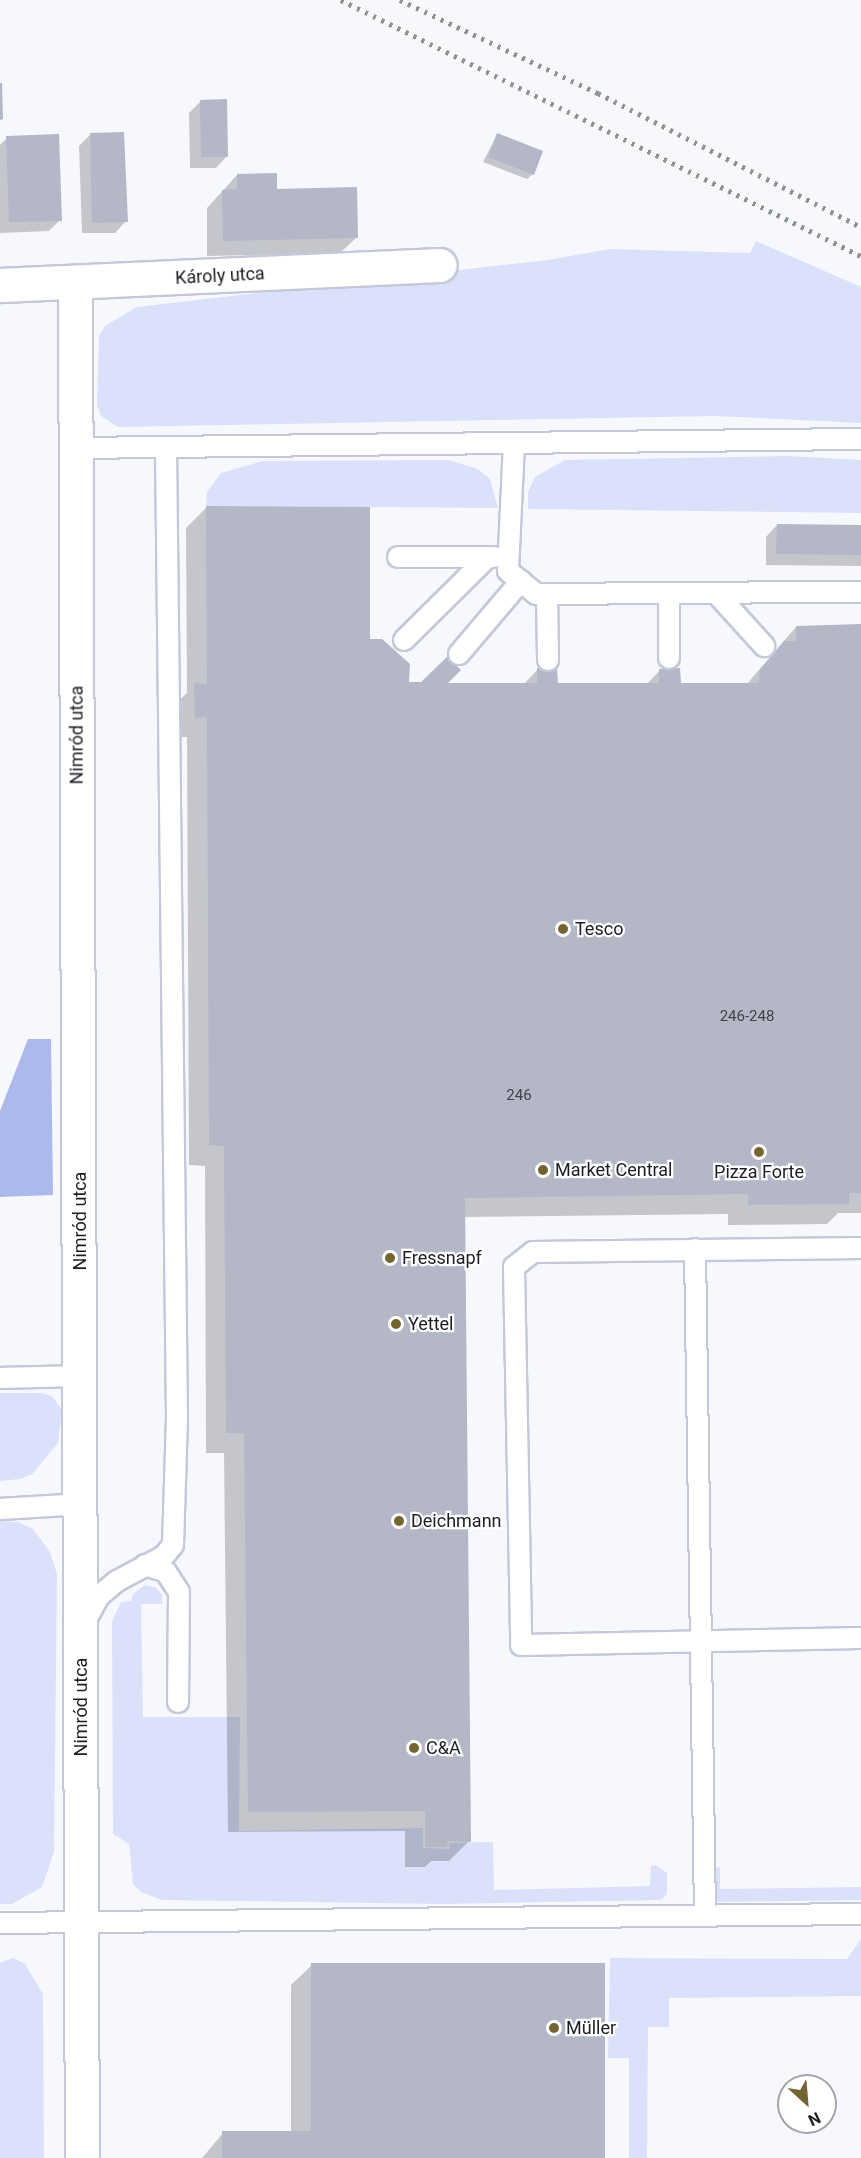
<!DOCTYPE html>
<html>
<head>
<meta charset="utf-8">
<style>
	body { margin:0 }
	#map { position:relative; width:861px; height:2158px; overflow:hidden; background:#f6f8fe; font-family:Roboto,sans-serif }
	div>[style] { position:absolute }
	.green>* { inset:0; background:#dbe1fa }
	.forest>* { inset:0; background:#adb8eb }
	.shadow>* { inset:0; background:#0003 }
	.building>* { inset:0; background:#b3b7c6 }
	.roads { filter:drop-shadow(2px 0 #c4c8d8) drop-shadow(-2px 0 #c4c8d8) drop-shadow(0 2px #c4c8d8) drop-shadow(0 -2px #c4c8d8) }
	.lane>* { height:20px; margin:-10px; padding:0 10px; transform-origin:10px; border-radius:10px; background:#fff }
	.street>* { height:33px; margin:-16.5px; padding:0 16.5px; transform-origin:16.5px; border-radius:16.5px; background:#fff }
	.rail>* { height:4.5px; margin-top:-2.25px; transform-origin:0; background:repeating-linear-gradient(90deg,#8f9197 0 3px,transparent 0 9px) }
	.dots>* { width:16px; height:16px; translate:-50% -50%; box-sizing:border-box; border:3px solid #fff; border-radius:50% }
	span { translate:-50% -50%; white-space:nowrap; text-align:center; line-height:1.15; -webkit-text-stroke:4.5px #fff; paint-order:stroke }
	.number-label { font-size:15px; color:#42444c }
	.number-label span { -webkit-text-stroke-width:0 }
	.street-label { font-size:18px; color:#1c1d23 }
	.poi-label { font-size:18px; color:#1c1d23 }
	.left { translate:0 -50%; text-align:left }
	.north { position:absolute; left:777px; top:2074px; width:60px; height:60px; box-sizing:border-box; background:#fff; border:2px solid #a4a5a7; border-radius:50%; rotate:154deg; font-size:16px; font-weight:700; line-height:24px; text-align:center; color:#1c1d23 }
	.north::after { content:''; display:block; margin:auto; width:21px; height:27px; background:#726532; clip-path:polygon(50% 0,100% 100%,50% 72%,0 100%) }
</style>
</head>
<body>
<div id="map">
	<div class="green">
		<div style="clip-path:polygon(756px 241px,861px 287px,861px 423px,715px 416px,118px 427px,101px 416px,97px 405px,99px 336px,105px 326px,137px 307px,547px 260px,610px 249px,750px 253px)"></div>
		<div style="clip-path:polygon(788px 456px,861px 460px,861px 513px,528px 509px,528px 492px,535px 477px,565px 460px)"></div>
		<div style="clip-path:polygon(449px 460px,478px 469px,490px 479px,498px 508px,206px 506px,207px 492px,221px 473px,263px 461px)"></div>
		<div style="clip-path:polygon(0 1393px,42px 1393px,52px 1396px,62px 1410px,58px 1443px,32px 1474px,20px 1479px,0 1481px)"></div>
		<div style="clip-path:polygon(0 1521px,18px 1522px,33px 1529px,50px 1552px,57px 1574px,54px 1852px,42px 1887px,12px 1904px,0 1904px)"></div>
		<div style="clip-path:polygon(145px 1585px,155px 1587px,162px 1594px,162px 1604px,141px 1604px,143px 1717px,240px 1717px,239px 1831px,423px 1828px,423px 1848px,449px 1849px,449px 1843px,493px 1842px,494px 1890px,650px 1886px,651px 1866px,655px 1865px,667px 1873px,667px 1894px,661px 1900px,442px 1904px,162px 1900px,141px 1892px,133px 1884px,129px 1844px,113px 1834px,112px 1621px,121px 1602px,131px 1601px,133px 1594px)"></div>
		<div style="clip-path:polygon(720px 1867px,720px 1889px,861px 1887px,861px 1900px,718px 1902px,710px 1895px,712px 1869px)"></div>
		<div style="clip-path:polygon(861px 1939px,861px 1996px,669px 1998px,669px 2027px,648px 2027px,647px 2158px,629px 2158px,629px 2058px,608px 2058px,610px 1958px,847px 1959px)"></div>
		<div style="clip-path:polygon(13px 1958px,25px 1964px,43px 1994px,44px 2158px,0 2158px,0 1963px)"></div>
	</div>
	<div class="forest">
		<div style="clip-path:polygon(28px 1039px,51px 1039px,53px 1195px,0 1197px,0 1111px)"></div>
	</div>
	<div class="shadow">
		<div style="clip-path:polygon(201px 101px,227px 156px,216px 168px,190px 168px,189px 113px)"></div>
		<div style="clip-path:polygon(90px 135px,126px 221px,115px 233px,82px 233px,79px 146px)"></div>
		<div style="clip-path:polygon(497px 135px,533px 174px,527px 179px,483px 162px)"></div>
		<div style="clip-path:polygon(7px 138px,60px 220px,49px 231px,0 233px,0 145px)"></div>
		<div style="clip-path:polygon(237px 175px,276px 190px,357px 237px,340px 253px,207px 256px,207px 208px)"></div>
		<div style="clip-path:polygon(207px 507px,368px 641px,407px 684px,523px 685px,538px 669px,556px 684px,646px 685px,660px 670px,679px 685px,746px 685px,796px 627px,861px 625px,861px 1213px,838px 1213px,827px 1224px,728px 1225px,728px 1214px,464px 1217px,469px 1841px,449px 1861px,431px 1861px,425px 1867px,405px 1867px,405px 1831px,228px 1832px,224px 1453px,206px 1453px,205px 1166px,189px 1165px,187px 737px,175px 737px,174px 705px,187px 693px,186px 528px)"></div>
		<div style="clip-path:polygon(777px 525px,861px 526px,861px 566px,766px 565px,766px 537px)"></div>
		<div style="clip-path:polygon(312px 1965px,604px 2158px,202px 2158px,223px 2133px,291px 2133px,291px 1985px)"></div>
	</div>
	<div class="building">
		<div style="clip-path:polygon(0 83px,2px 83px,3px 119px,0 120px)"></div>
		<div style="clip-path:polygon(227px 99px,228px 157px,201px 157px,200px 100px)"></div>
		<div style="clip-path:polygon(124px 132px,128px 222px,92px 223px,90px 133px)"></div>
		<div style="clip-path:polygon(497px 133px,543px 151px,534px 175px,488px 157px)"></div>
		<div style="clip-path:polygon(59px 134px,62px 221px,9px 222px,6px 136px)"></div>
		<div style="clip-path:polygon(277px 173px,277px 189px,357px 187px,358px 238px,223px 241px,222px 190px,237px 189px,237px 174px)"></div>
		<div style="clip-path:polygon(206px 506px,370px 507px,370px 639px,382px 639px,410px 664px,409px 682px,421px 682px,447px 657px,461px 670px,448px 683px,537px 683px,537px 668px,557px 668px,558px 683px,659px 683px,659px 669px,680px 668px,681px 683px,759px 683px,760px 670px,784px 641px,796px 641px,796px 626px,861px 624px,861px 1193px,849px 1193px,849px 1204px,748px 1205px,748px 1194px,465px 1198px,471px 1842px,448px 1841px,447px 1847px,425px 1847px,425px 1811px,248px 1812px,244px 1433px,226px 1433px,224px 1146px,209px 1145px,207px 717px,195px 718px,194px 683px,207px 684px)"></div>
		<div style="clip-path:polygon(777px 524px,861px 525px,861px 555px,776px 554px)"></div>
		<div style="clip-path:polygon(311px 1963px,605px 1963px,605px 2158px,222px 2158px,222px 2131px,311px 2131px)"></div>
	</div>
	<div class="roads">
		<div class="lane">
			<div style="left:514px;top:443px;width:128px;rotate:92.7deg"></div>
			<div style="left:508px;top:571px;width:36px;rotate:39deg"></div>
			<div style="left:536px;top:594px;width:325px;rotate:-0.4deg"></div>
			<div style="left:75px;top:448px;width:786px;rotate:-0.66deg"></div>
			<div style="left:398px;top:557px;width:96px"></div>
			<div style="left:716px;top:593px;width:72px;rotate:47.8deg"></div>
			<div style="left:547px;top:594px;width:66px;rotate:89.1deg"></div>
			<div style="left:404px;top:640px;width:118px;rotate:-44.7deg"></div>
			<div style="left:459px;top:654px;width:96px;rotate:-49.7deg"></div>
			<div style="left:669px;top:658px;width:65px;rotate:-90deg"></div>
			<div style="left:861px;top:1248px;width:328px;rotate:179.3deg"></div>
			<div style="left:533px;top:1252px;width:24px;rotate:142deg"></div>
			<div style="left:514px;top:1267px;width:378px;rotate:88.9deg"></div>
			<div style="left:521px;top:1645px;width:340px;rotate:-1.2deg"></div>
			<div style="left:695px;top:1249px;width:665px;rotate:89.14deg"></div>
			<div style="left:0;top:1378px;width:82px;rotate:-1.4deg"></div>
			<div style="left:0;top:1509px;width:81px;rotate:-3.5deg"></div>
			<div style="left:145px;top:1565px;width:22px;rotate:18deg"></div>
			<div style="left:166px;top:1572px;width:24px;rotate:57deg"></div>
			<div style="left:179px;top:1592px;width:110px;rotate:90.5deg"></div>
			<div style="left:84px;top:1624px;width:32px;rotate:-62deg"></div>
			<div style="left:99px;top:1596px;width:23px;rotate:-40deg"></div>
			<div style="left:117px;top:1581px;width:53px;rotate:-28deg"></div>
			<div style="left:164px;top:1556px;width:14px;rotate:-51deg"></div>
			<div style="left:173px;top:1545px;width:127px;rotate:-88.2deg"></div>
			<div style="left:177px;top:1418px;width:971px;rotate:-90.65deg"></div>
			<div style="left:0;top:1923px;width:861px;rotate:-0.6deg"></div>
		</div>
		<div class="street">
			<div style="left:75px;top:284px;width:1874px;rotate:89.79deg"></div>
			<div style="left:0;top:285px;width:440px;rotate:-2.6deg"></div>
		</div>
	</div>
	<div class="rail">
		<div style="left:341px;top:0;width:580px;rotate:26.21deg"></div>
		<div style="left:400px;top:0;width:219px;rotate:25.2deg"></div>
		<div style="left:598px;top:93px;width:295px;rotate:27deg"></div>
	</div>
	<div class="dots">
		<div style="left:563px;top:929px;background:#726532"></div>
		<div style="left:759px;top:1152px;background:#726532"></div>
		<div style="left:543px;top:1170px;background:#726532"></div>
		<div style="left:390px;top:1258px;background:#726532"></div>
		<div style="left:396px;top:1324px;background:#726532"></div>
		<div style="left:399px;top:1521px;background:#726532"></div>
		<div style="left:414px;top:1748px;background:#726532"></div>
		<div style="left:554px;top:2028px;background:#726532"></div>
	</div>
	<div class="number-label">
		<span style="left:747px;top:1017px">246-248</span>
		<span style="left:519px;top:1096px">246</span>
	</div>
	<div class="street-label">
		<span style="left:220px;top:276px;rotate:-3deg">Károly utca</span>
		<span style="left:77px;top:735px;rotate:-90deg">Nimród utca</span>
		<span style="left:80px;top:1221px;rotate:-90deg">Nimród utca</span>
		<span style="left:81px;top:1707px;rotate:-90deg">Nimród utca</span>
	</div>
	<div class="poi-label">
		<span class="left" style="left:575px;top:929px">Tesco</span>
		<span class="left" style="left:555px;top:1170px">Market Central</span>
		<span style="left:759px;top:1172px">Pizza Forte</span>
		<span class="left" style="left:402px;top:1258px">Fressnapf</span>
		<span class="left" style="left:408px;top:1324px">Yettel</span>
		<span class="left" style="left:411px;top:1521px">Deichmann</span>
		<span class="left" style="left:426px;top:1748px">C&amp;A</span>
		<span class="left" style="left:566px;top:2028px">Müller</span>
	</div>
	<div class="north">N</div>
</div>
</body>
</html>
